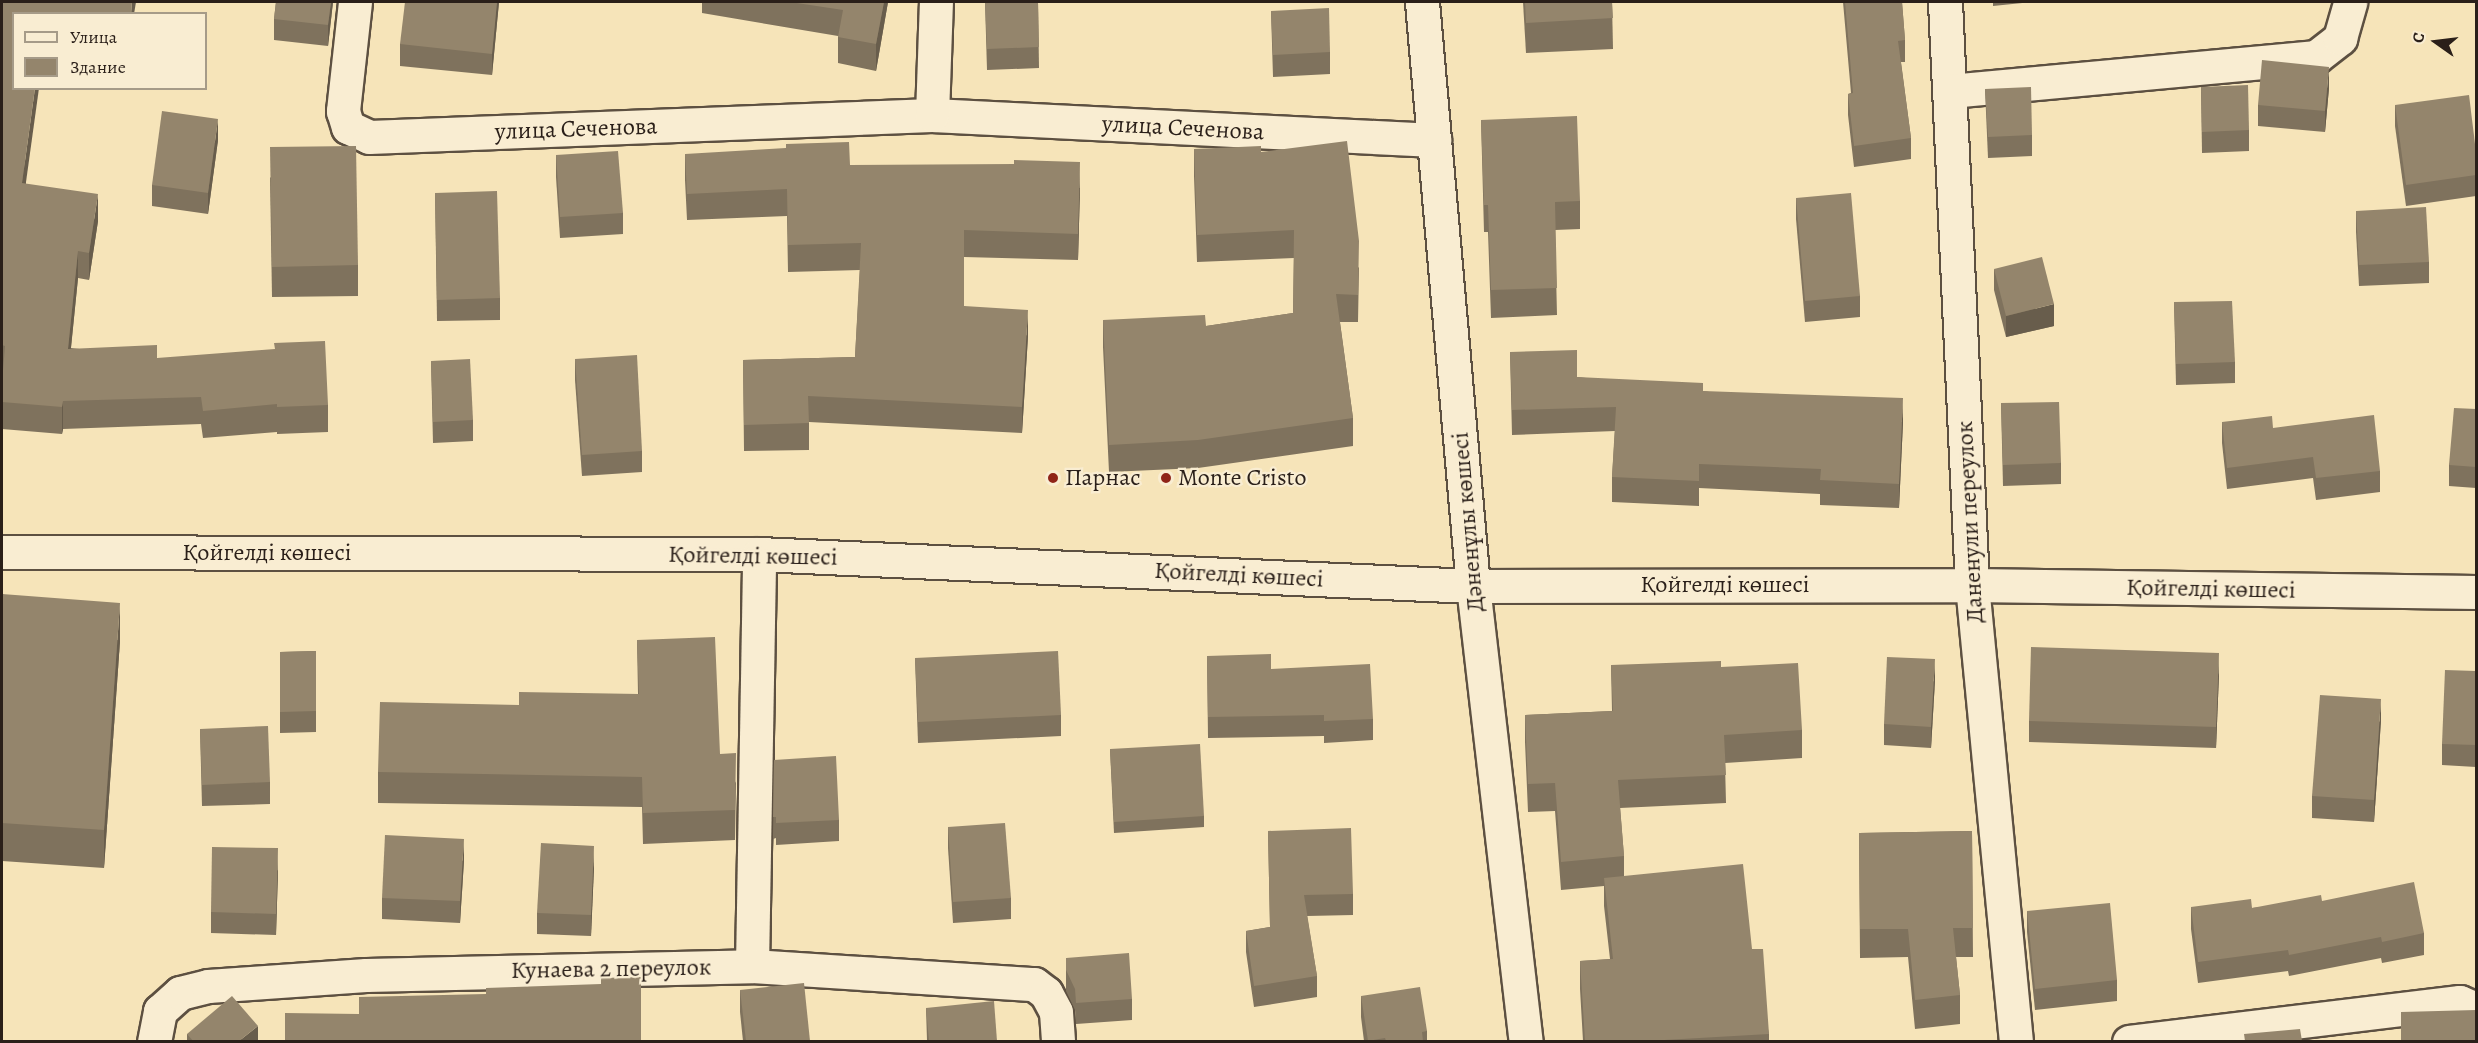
<!DOCTYPE html>
<html>
<head>
<meta charset="utf-8">
<style>
	body { margin:0 }
	#map { position:relative; width:2478px; height:1043px; overflow:hidden; background:#f6e4b9; font-family:Alegreya,serif }
	div>[style] { position:absolute }
	.roads { filter:drop-shadow(2px 0 #5d5041) drop-shadow(-2px 0 #5d5041) drop-shadow(0 2px #5d5041) drop-shadow(0 -2px #5d5041) }
	.minor>* { height:33px; margin:-16.5px; padding:0 16.5px; transform-origin:16.5px; border-radius:16.5px; background:#f9edd2 }
	.wall>* { inset:0; background:#7f725d }
	.shaded-wall>* { inset:0; background:#685d4c }
	.building>* { inset:0; background:#94856c }
	.dots>* { width:16px; height:16px; translate:-50% -50%; box-sizing:border-box; border:3px solid #f9edd2; border-radius:50% }
	span { translate:-50% -50%; white-space:nowrap; text-align:center; line-height:1.15; -webkit-text-stroke:4.5px #f9edd2; paint-order:stroke }
	.street-label { font-size:24px; color:#2a1f19 }
	.poi-label { font-size:24px; color:#2a1f19 }
	.left { translate:0 -50%; text-align:left }
	.frame { position:absolute; inset:0; border:3px solid #2a1f19; pointer-events:none }
	.legend { position:absolute; left:12px; top:12px; width:195px; height:78px; box-sizing:border-box; background:#f9edd2; border:2px solid #a69b88; margin:0; padding:8px 10px; list-style:none; font-size:18px; color:#2a1f19 }
	.legend li { display:flex; align-items:center; gap:12px; height:30px }
	.legend b { width:30px; border:2px solid #a69b88 }
	.north { position:absolute; left:2406px; top:12px; width:60px; height:60px; -webkit-text-stroke:4px #f9edd2; paint-order:stroke; rotate:284deg; font-size:16px; font-weight:700; line-height:24px; text-align:center; color:#2a1f19 }
	.north::after { content:''; display:block; margin:auto; width:21px; height:27px; background:#2a1f19; clip-path:polygon(50% 0,100% 100%,50% 72%,0 100%) }
</style>
</head>
<body>
<div id="map">
	<div class="roads">
		<div class="minor">
			<div style="left:355px;top:2px;width:110px;rotate:96.3deg"></div>
			<div style="left:343px;top:111px;width:17px;rotate:73deg"></div>
			<div style="left:348px;top:127px;width:23px;rotate:25deg"></div>
			<div style="left:369px;top:137px;width:563px;rotate:-2.24deg"></div>
			<div style="left:932px;top:115px;width:503px;rotate:2.85deg"></div>
			<div style="left:1422px;top:2px;width:586px;rotate:85.01deg"></div>
			<div style="left:1473px;top:586px;width:459px;rotate:83.4deg"></div>
			<div style="left:1945px;top:2px;width:584px;rotate:87.35deg"></div>
			<div style="left:1972px;top:585px;width:459px;rotate:84.5deg"></div>
			<div style="left:1950px;top:91px;width:368px;rotate:-5.3deg"></div>
			<div style="left:2316px;top:57px;width:31px;rotate:-38deg"></div>
			<div style="left:2340px;top:38px;width:37px;rotate:-74deg"></div>
			<div style="left:932px;top:115px;width:113px;rotate:-88deg"></div>
			<div style="left:2px;top:552px;width:757px;rotate:0.15deg"></div>
			<div style="left:759px;top:554px;width:715px;rotate:2.57deg"></div>
			<div style="left:1473px;top:586px;width:499px;rotate:-0.1deg"></div>
			<div style="left:1972px;top:585px;width:504px;rotate:0.8deg"></div>
			<div style="left:752px;top:966px;width:412px;rotate:-89deg"></div>
			<div style="left:154px;top:1042px;width:32px;rotate:-79deg"></div>
			<div style="left:160px;top:1011px;width:27px;rotate:-42deg"></div>
			<div style="left:180px;top:993px;width:29px;rotate:-14deg"></div>
			<div style="left:208px;top:986px;width:158px;rotate:-4deg"></div>
			<div style="left:366px;top:975px;width:386px;rotate:-1.3deg"></div>
			<div style="left:752px;top:966px;width:283px;rotate:3.7deg"></div>
			<div style="left:1034px;top:984px;width:15px;rotate:37deg"></div>
			<div style="left:1046px;top:993px;width:21px;rotate:62deg"></div>
			<div style="left:1056px;top:1012px;width:30px;rotate:86deg"></div>
			<div style="left:2129px;top:1042px;width:333px;rotate:-6.9deg"></div>
			<div style="left:2460px;top:1002px;width:17px;rotate:24deg"></div>
		</div>
	</div>
	<div class="wall">
		<div style="clip-path:polygon(2px 2px,14px 14px,26px 184px,98px 221px,89px 280px,78px 278px,71px 348px,157px 358px,328px 405px,328px 432px,277px 434px,277px 432px,203px 438px,201px 424px,63px 429px,62px 434px,2px 429px)"></div>
		<div style="clip-path:polygon(276px 2px,333px 2px,328px 46px,274px 40px,274px 19px)"></div>
		<div style="clip-path:polygon(499px 2px,492px 75px,400px 66px,400px 44px)"></div>
		<div style="clip-path:polygon(702px 2px,888px 2px,876px 71px,838px 63px,838px 36px,702px 13px)"></div>
		<div style="clip-path:polygon(985px 2px,1038px 2px,1039px 68px,987px 70px)"></div>
		<div style="clip-path:polygon(1523px 2px,1612px 2px,1613px 49px,1526px 53px)"></div>
		<div style="clip-path:polygon(1843px 2px,1902px 2px,1905px 40px,1905px 62px,1901px 62px,1911px 138px,1911px 159px,1854px 167px,1848px 115px,1848px 94px,1851px 93px)"></div>
		<div style="clip-path:polygon(1993px 2px,2032px 2px,1993px 6px)"></div>
		<div style="clip-path:polygon(1271px 11px,1330px 52px,1330px 74px,1273px 77px)"></div>
		<div style="clip-path:polygon(2201px 87px,2249px 130px,2249px 151px,2202px 153px)"></div>
		<div style="clip-path:polygon(2329px 88px,2325px 132px,2258px 126px,2258px 105px)"></div>
		<div style="clip-path:polygon(1985px 89px,2032px 135px,2032px 156px,1988px 158px)"></div>
		<div style="clip-path:polygon(2395px 105px,2476px 152px,2476px 196px,2406px 206px,2395px 126px)"></div>
		<div style="clip-path:polygon(1481px 120px,1580px 201px,1580px 229px,1555px 230px,1557px 315px,1491px 318px,1488px 232px,1484px 232px)"></div>
		<div style="clip-path:polygon(218px 140px,208px 214px,152px 206px,152px 185px)"></div>
		<div style="clip-path:polygon(1194px 149px,1261px 152px,1359px 268px,1358px 322px,1340px 322px,1353px 418px,1353px 446px,1198px 468px,1109px 472px,1103px 347px,1103px 320px,1206px 326px,1293px 313px,1294px 258px,1197px 262px,1194px 176px)"></div>
		<div style="clip-path:polygon(685px 154px,850px 165px,1080px 188px,1078px 260px,964px 257px,964px 306px,1028px 336px,1022px 433px,809px 422px,809px 450px,744px 451px,743px 360px,855px 357px,860px 270px,788px 272px,787px 216px,687px 220px,685px 180px)"></div>
		<div style="clip-path:polygon(556px 155px,623px 213px,623px 234px,560px 238px,556px 177px)"></div>
		<div style="clip-path:polygon(270px 177px,358px 265px,358px 296px,272px 297px)"></div>
		<div style="clip-path:polygon(435px 193px,500px 298px,500px 320px,437px 321px)"></div>
		<div style="clip-path:polygon(1796px 198px,1860px 296px,1860px 317px,1805px 322px,1796px 219px)"></div>
		<div style="clip-path:polygon(2356px 211px,2429px 262px,2429px 283px,2359px 286px,2356px 232px)"></div>
		<div style="clip-path:polygon(1994px 269px,2054px 326px,2006px 337px,1994px 290px)"></div>
		<div style="clip-path:polygon(2174px 302px,2235px 362px,2235px 383px,2176px 385px)"></div>
		<div style="clip-path:polygon(1510px 352px,1577px 377px,1703px 391px,1903px 422px,1899px 508px,1820px 505px,1820px 494px,1699px 488px,1699px 506px,1612px 502px,1612px 477px,1615px 431px,1512px 435px)"></div>
		<div style="clip-path:polygon(575px 359px,642px 451px,642px 472px,582px 476px,575px 380px)"></div>
		<div style="clip-path:polygon(431px 361px,473px 420px,473px 441px,433px 443px)"></div>
		<div style="clip-path:polygon(2001px 403px,2061px 463px,2061px 484px,2003px 486px)"></div>
		<div style="clip-path:polygon(2476px 409px,2476px 488px,2449px 486px,2449px 465px)"></div>
		<div style="clip-path:polygon(2222px 422px,2273px 428px,2380px 471px,2380px 492px,2316px 500px,2313px 478px,2227px 489px,2222px 443px)"></div>
		<div style="clip-path:polygon(2px 594px,120px 641px,104px 868px,2px 861px)"></div>
		<div style="clip-path:polygon(637px 640px,720px 754px,736px 783px,735px 840px,643px 844px,642px 807px,378px 803px,378px 772px,519px 705px,638px 694px)"></div>
		<div style="clip-path:polygon(316px 651px,316px 732px,280px 733px,280px 652px)"></div>
		<div style="clip-path:polygon(1207px 656px,1271px 669px,1373px 719px,1373px 740px,1324px 743px,1324px 736px,1208px 738px)"></div>
		<div style="clip-path:polygon(915px 658px,1061px 715px,1061px 736px,918px 743px)"></div>
		<div style="clip-path:polygon(1611px 665px,1721px 667px,1802px 730px,1802px 758px,1725px 763px,1726px 803px,1620px 808px,1624px 856px,1624px 876px,1752px 949px,1769px 1034px,1769px 1041px,1583px 1041px,1580px 989px,1580px 961px,1610px 959px,1604px 906px,1604px 886px,1561px 890px,1555px 811px,1528px 812px,1525px 742px,1525px 715px,1612px 711px)"></div>
		<div style="clip-path:polygon(2476px 671px,2476px 767px,2442px 765px,2442px 744px)"></div>
		<div style="clip-path:polygon(2219px 674px,2216px 748px,2029px 742px,2029px 721px)"></div>
		<div style="clip-path:polygon(1935px 680px,1931px 748px,1884px 745px,1884px 724px)"></div>
		<div style="clip-path:polygon(2381px 720px,2374px 822px,2312px 818px,2312px 796px)"></div>
		<div style="clip-path:polygon(200px 729px,270px 782px,270px 804px,202px 806px)"></div>
		<div style="clip-path:polygon(1110px 749px,1204px 816px,1204px 827px,1114px 833px)"></div>
		<div style="clip-path:polygon(774px 760px,839px 820px,839px 841px,776px 845px,776px 838px,773px 839px)"></div>
		<div style="clip-path:polygon(948px 827px,1011px 898px,1011px 919px,953px 923px,948px 848px)"></div>
		<div style="clip-path:polygon(1268px 831px,1353px 894px,1353px 915px,1307px 916px,1317px 976px,1317px 997px,1254px 1007px,1246px 952px,1246px 931px,1270px 927px)"></div>
		<div style="clip-path:polygon(1972px 831px,1973px 957px,1956px 957px,1960px 995px,1960px 1024px,1915px 1029px,1908px 957px,1860px 958px,1859px 833px)"></div>
		<div style="clip-path:polygon(464px 860px,460px 923px,382px 919px,382px 898px)"></div>
		<div style="clip-path:polygon(594px 867px,591px 936px,537px 934px,537px 913px)"></div>
		<div style="clip-path:polygon(278px 870px,276px 935px,211px 933px,211px 912px)"></div>
		<div style="clip-path:polygon(2322px 901px,2424px 933px,2424px 955px,2382px 963px,2381px 958px,2289px 976px,2288px 971px,2198px 983px,2191px 929px,2191px 907px,2252px 908px)"></div>
		<div style="clip-path:polygon(2027px 911px,2117px 980px,2117px 1001px,2035px 1010px,2027px 932px)"></div>
		<div style="clip-path:polygon(1066px 958px,1132px 999px,1132px 1020px,1076px 1024px,1075px 1010px,1066px 991px)"></div>
		<div style="clip-path:polygon(740px 990px,810px 1041px,743px 1041px,740px 1012px)"></div>
		<div style="clip-path:polygon(1361px 996px,1427px 1031px,1427px 1041px,1364px 1041px,1361px 1017px)"></div>
		<div style="clip-path:polygon(926px 1008px,997px 1041px,927px 1041px)"></div>
		<div style="clip-path:polygon(187px 1034px,258px 1041px,187px 1041px)"></div>
	</div>
	<div class="shaded-wall">
		<div style="clip-path:polygon(132px 2px,136px 2px,134px 14px,131px 14px)"></div>
		<div style="clip-path:polygon(331px 2px,333px 2px,328px 46px,328px 25px)"></div>
		<div style="clip-path:polygon(497px 2px,499px 2px,492px 75px,492px 54px)"></div>
		<div style="clip-path:polygon(884px 2px,888px 2px,876px 71px,876px 44px)"></div>
		<div style="clip-path:polygon(2329px 67px,2329px 88px,2325px 132px,2325px 111px)"></div>
		<div style="clip-path:polygon(35px 88px,39px 88px,22px 211px,22px 183px)"></div>
		<div style="clip-path:polygon(218px 119px,218px 140px,208px 214px,208px 193px)"></div>
		<div style="clip-path:polygon(1080px 162px,1080px 188px,1078px 260px,1078px 234px)"></div>
		<div style="clip-path:polygon(98px 194px,98px 221px,89px 280px,89px 253px)"></div>
		<div style="clip-path:polygon(78px 251px,78px 278px,68px 376px,68px 349px)"></div>
		<div style="clip-path:polygon(2054px 304px,2054px 326px,2006px 337px,2006px 316px)"></div>
		<div style="clip-path:polygon(1028px 310px,1028px 336px,1022px 433px,1022px 407px)"></div>
		<div style="clip-path:polygon(1903px 398px,1903px 422px,1899px 508px,1899px 484px)"></div>
		<div style="clip-path:polygon(63px 401px,63px 429px,62px 434px,62px 407px)"></div>
		<div style="clip-path:polygon(120px 603px,120px 641px,104px 868px,104px 830px)"></div>
		<div style="clip-path:polygon(2219px 653px,2219px 674px,2216px 748px,2216px 727px)"></div>
		<div style="clip-path:polygon(1935px 659px,1935px 680px,1931px 748px,1931px 727px)"></div>
		<div style="clip-path:polygon(2381px 699px,2381px 720px,2374px 822px,2374px 800px)"></div>
		<div style="clip-path:polygon(464px 839px,464px 860px,460px 923px,460px 901px)"></div>
		<div style="clip-path:polygon(594px 846px,594px 867px,591px 936px,591px 915px)"></div>
		<div style="clip-path:polygon(278px 848px,278px 870px,276px 935px,276px 914px)"></div>
		<div style="clip-path:polygon(258px 1026px,258px 1041px,239px 1041px)"></div>
	</div>
	<div class="building">
		<div style="clip-path:polygon(2px 2px,132px 2px,131px 14px,14px 14px,14px 88px,35px 88px,22px 183px,98px 194px,89px 253px,78px 251px,68px 349px,157px 345px,157px 358px,275px 349px,274px 343px,325px 341px,328px 405px,277px 407px,277px 404px,203px 411px,201px 397px,63px 401px,62px 407px,2px 402px,2px 383px,5px 346px,2px 345px)"></div>
		<div style="clip-path:polygon(276px 2px,331px 2px,328px 25px,274px 19px)"></div>
		<div style="clip-path:polygon(405px 2px,497px 2px,492px 54px,400px 44px)"></div>
		<div style="clip-path:polygon(790px 2px,884px 2px,876px 44px,838px 37px,843px 10px)"></div>
		<div style="clip-path:polygon(985px 2px,1038px 2px,1039px 47px,987px 49px)"></div>
		<div style="clip-path:polygon(1525px 2px,1612px 2px,1613px 18px,1526px 23px)"></div>
		<div style="clip-path:polygon(1845px 2px,1902px 2px,1905px 40px,1898px 41px,1911px 138px,1854px 146px,1848px 94px,1853px 93px)"></div>
		<div style="clip-path:polygon(1329px 8px,1330px 52px,1273px 55px,1271px 11px)"></div>
		<div style="clip-path:polygon(2262px 60px,2329px 67px,2325px 111px,2258px 105px)"></div>
		<div style="clip-path:polygon(2248px 85px,2249px 130px,2202px 132px,2201px 87px)"></div>
		<div style="clip-path:polygon(2031px 87px,2032px 135px,1988px 137px,1985px 89px)"></div>
		<div style="clip-path:polygon(2469px 95px,2476px 152px,2476px 175px,2406px 185px,2395px 105px)"></div>
		<div style="clip-path:polygon(162px 111px,218px 119px,208px 193px,152px 185px)"></div>
		<div style="clip-path:polygon(1577px 116px,1580px 201px,1555px 202px,1557px 288px,1491px 290px,1488px 205px,1484px 205px,1481px 120px)"></div>
		<div style="clip-path:polygon(1347px 141px,1359px 241px,1358px 295px,1336px 294px,1353px 418px,1198px 440px,1109px 445px,1103px 320px,1205px 315px,1206px 326px,1293px 313px,1294px 230px,1197px 235px,1194px 149px,1261px 146px,1261px 152px)"></div>
		<div style="clip-path:polygon(849px 142px,850px 165px,1014px 164px,1014px 160px,1080px 162px,1078px 234px,964px 230px,964px 306px,1028px 310px,1022px 407px,808px 396px,809px 423px,744px 425px,743px 360px,855px 357px,861px 243px,788px 245px,787px 189px,687px 194px,685px 154px,786px 148px,786px 144px)"></div>
		<div style="clip-path:polygon(356px 146px,358px 265px,272px 267px,270px 147px)"></div>
		<div style="clip-path:polygon(618px 151px,623px 213px,560px 217px,556px 155px)"></div>
		<div style="clip-path:polygon(497px 191px,500px 298px,437px 300px,435px 193px)"></div>
		<div style="clip-path:polygon(1851px 193px,1860px 296px,1805px 301px,1796px 198px)"></div>
		<div style="clip-path:polygon(2426px 207px,2429px 262px,2359px 265px,2356px 211px)"></div>
		<div style="clip-path:polygon(2042px 257px,2054px 304px,2006px 316px,1994px 269px)"></div>
		<div style="clip-path:polygon(2232px 301px,2235px 362px,2176px 364px,2174px 302px)"></div>
		<div style="clip-path:polygon(1577px 350px,1577px 377px,1703px 383px,1703px 391px,1903px 398px,1899px 484px,1820px 480px,1821px 469px,1699px 464px,1699px 481px,1612px 477px,1616px 407px,1512px 410px,1510px 352px)"></div>
		<div style="clip-path:polygon(637px 355px,642px 451px,582px 455px,575px 359px)"></div>
		<div style="clip-path:polygon(470px 359px,473px 420px,433px 422px,431px 361px)"></div>
		<div style="clip-path:polygon(2059px 402px,2061px 463px,2003px 465px,2001px 403px)"></div>
		<div style="clip-path:polygon(2454px 408px,2476px 409px,2476px 467px,2449px 465px)"></div>
		<div style="clip-path:polygon(2374px 415px,2380px 471px,2316px 478px,2313px 457px,2227px 468px,2222px 422px,2272px 416px,2273px 428px)"></div>
		<div style="clip-path:polygon(2px 594px,120px 603px,104px 830px,2px 823px)"></div>
		<div style="clip-path:polygon(715px 637px,720px 754px,736px 753px,735px 810px,643px 813px,642px 777px,378px 772px,380px 702px,519px 705px,519px 692px,639px 694px,637px 640px)"></div>
		<div style="clip-path:polygon(2031px 647px,2219px 653px,2216px 727px,2029px 721px)"></div>
		<div style="clip-path:polygon(316px 651px,316px 711px,280px 712px,280px 652px)"></div>
		<div style="clip-path:polygon(1058px 651px,1061px 715px,918px 722px,915px 658px)"></div>
		<div style="clip-path:polygon(1271px 654px,1271px 669px,1370px 664px,1373px 719px,1324px 721px,1324px 715px,1208px 717px,1207px 656px)"></div>
		<div style="clip-path:polygon(1887px 657px,1935px 659px,1931px 727px,1884px 724px)"></div>
		<div style="clip-path:polygon(1721px 661px,1721px 667px,1798px 663px,1802px 730px,1724px 735px,1726px 775px,1618px 780px,1624px 856px,1561px 862px,1555px 783px,1528px 784px,1525px 715px,1613px 711px,1611px 665px)"></div>
		<div style="clip-path:polygon(2445px 670px,2476px 671px,2476px 745px,2442px 744px)"></div>
		<div style="clip-path:polygon(2320px 695px,2381px 699px,2374px 800px,2312px 796px)"></div>
		<div style="clip-path:polygon(268px 726px,270px 782px,202px 785px,200px 729px)"></div>
		<div style="clip-path:polygon(1200px 744px,1204px 816px,1114px 822px,1110px 749px)"></div>
		<div style="clip-path:polygon(836px 756px,839px 820px,776px 823px,776px 817px,773px 817px,774px 760px)"></div>
		<div style="clip-path:polygon(1005px 823px,1011px 898px,953px 902px,948px 827px)"></div>
		<div style="clip-path:polygon(1351px 828px,1353px 894px,1304px 895px,1317px 976px,1254px 986px,1246px 931px,1270px 927px,1268px 831px)"></div>
		<div style="clip-path:polygon(1972px 831px,1973px 928px,1953px 928px,1960px 995px,1915px 1000px,1908px 929px,1860px 929px,1859px 833px)"></div>
		<div style="clip-path:polygon(385px 835px,464px 839px,460px 901px,382px 898px)"></div>
		<div style="clip-path:polygon(541px 843px,594px 846px,591px 915px,537px 913px)"></div>
		<div style="clip-path:polygon(212px 847px,278px 848px,276px 914px,211px 912px)"></div>
		<div style="clip-path:polygon(1743px 864px,1752px 949px,1763px 949px,1769px 1034px,1647px 1041px,1585px 1041px,1580px 961px,1613px 959px,1604px 878px)"></div>
		<div style="clip-path:polygon(2414px 882px,2424px 933px,2382px 942px,2381px 937px,2289px 955px,2288px 950px,2198px 962px,2191px 907px,2251px 899px,2252px 908px,2321px 895px,2322px 901px)"></div>
		<div style="clip-path:polygon(2110px 903px,2117px 980px,2035px 989px,2027px 911px)"></div>
		<div style="clip-path:polygon(1129px 953px,1132px 999px,1076px 1003px,1075px 989px,1066px 970px,1066px 958px)"></div>
		<div style="clip-path:polygon(641px 977px,641px 1041px,285px 1041px,285px 1013px,359px 1014px,359px 997px,486px 994px,486px 988px,601px 984px,601px 978px)"></div>
		<div style="clip-path:polygon(804px 983px,810px 1041px,746px 1041px,740px 990px)"></div>
		<div style="clip-path:polygon(1420px 987px,1427px 1031px,1422px 1032px,1423px 1041px,1386px 1041px,1385px 1038px,1368px 1041px,1361px 996px)"></div>
		<div style="clip-path:polygon(232px 996px,258px 1026px,239px 1041px,193px 1041px,187px 1034px)"></div>
		<div style="clip-path:polygon(994px 1001px,997px 1041px,929px 1041px,926px 1008px)"></div>
		<div style="clip-path:polygon(2476px 1010px,2476px 1041px,2401px 1041px,2401px 1012px)"></div>
		<div style="clip-path:polygon(2300px 1029px,2302px 1041px,2245px 1041px,2244px 1034px)"></div>
	</div>
	<div class="dots">
		<div style="left:1053px;top:478px;background:#8f2418"></div>
		<div style="left:1166px;top:478px;background:#8f2418"></div>
	</div>
	<div class="street-label">
		<span style="left:1183px;top:128px;rotate:3deg">улица Сеченова</span>
		<span style="left:576px;top:129px;rotate:-2deg">улица Сеченова</span>
		<span style="left:1468px;top:522px;rotate:-95deg">Дәненұлы көшесі</span>
		<span style="left:1970px;top:522px;rotate:-93deg">Даненули переулок</span>
		<span style="left:267px;top:553px">Қойгелді көшесі</span>
		<span style="left:753px;top:556px;rotate:1deg">Қойгелді көшесі</span>
		<span style="left:1239px;top:575px;rotate:3deg">Қойгелді көшесі</span>
		<span style="left:1725px;top:585px">Қойгелді көшесі</span>
		<span style="left:2211px;top:589px;rotate:1deg">Қойгелді көшесі</span>
		<span style="left:611px;top:969px;rotate:-1deg">Кунаева 2 переулок</span>
	</div>
	<div class="poi-label">
		<span class="left" style="left:1065px;top:478px">Парнас</span>
		<span class="left" style="left:1178px;top:478px">Monte Cristo</span>
	</div>
	<div class="frame"></div>
	<ul class="legend">
	<li><b style="height:8px;background:#f9edd2"></b>Улица</li>
	<li><b style="height:16px;background:#94856c"></b>Здание</li>
	</ul>
	<div class="north">С</div>
</div>
</body>
</html>
